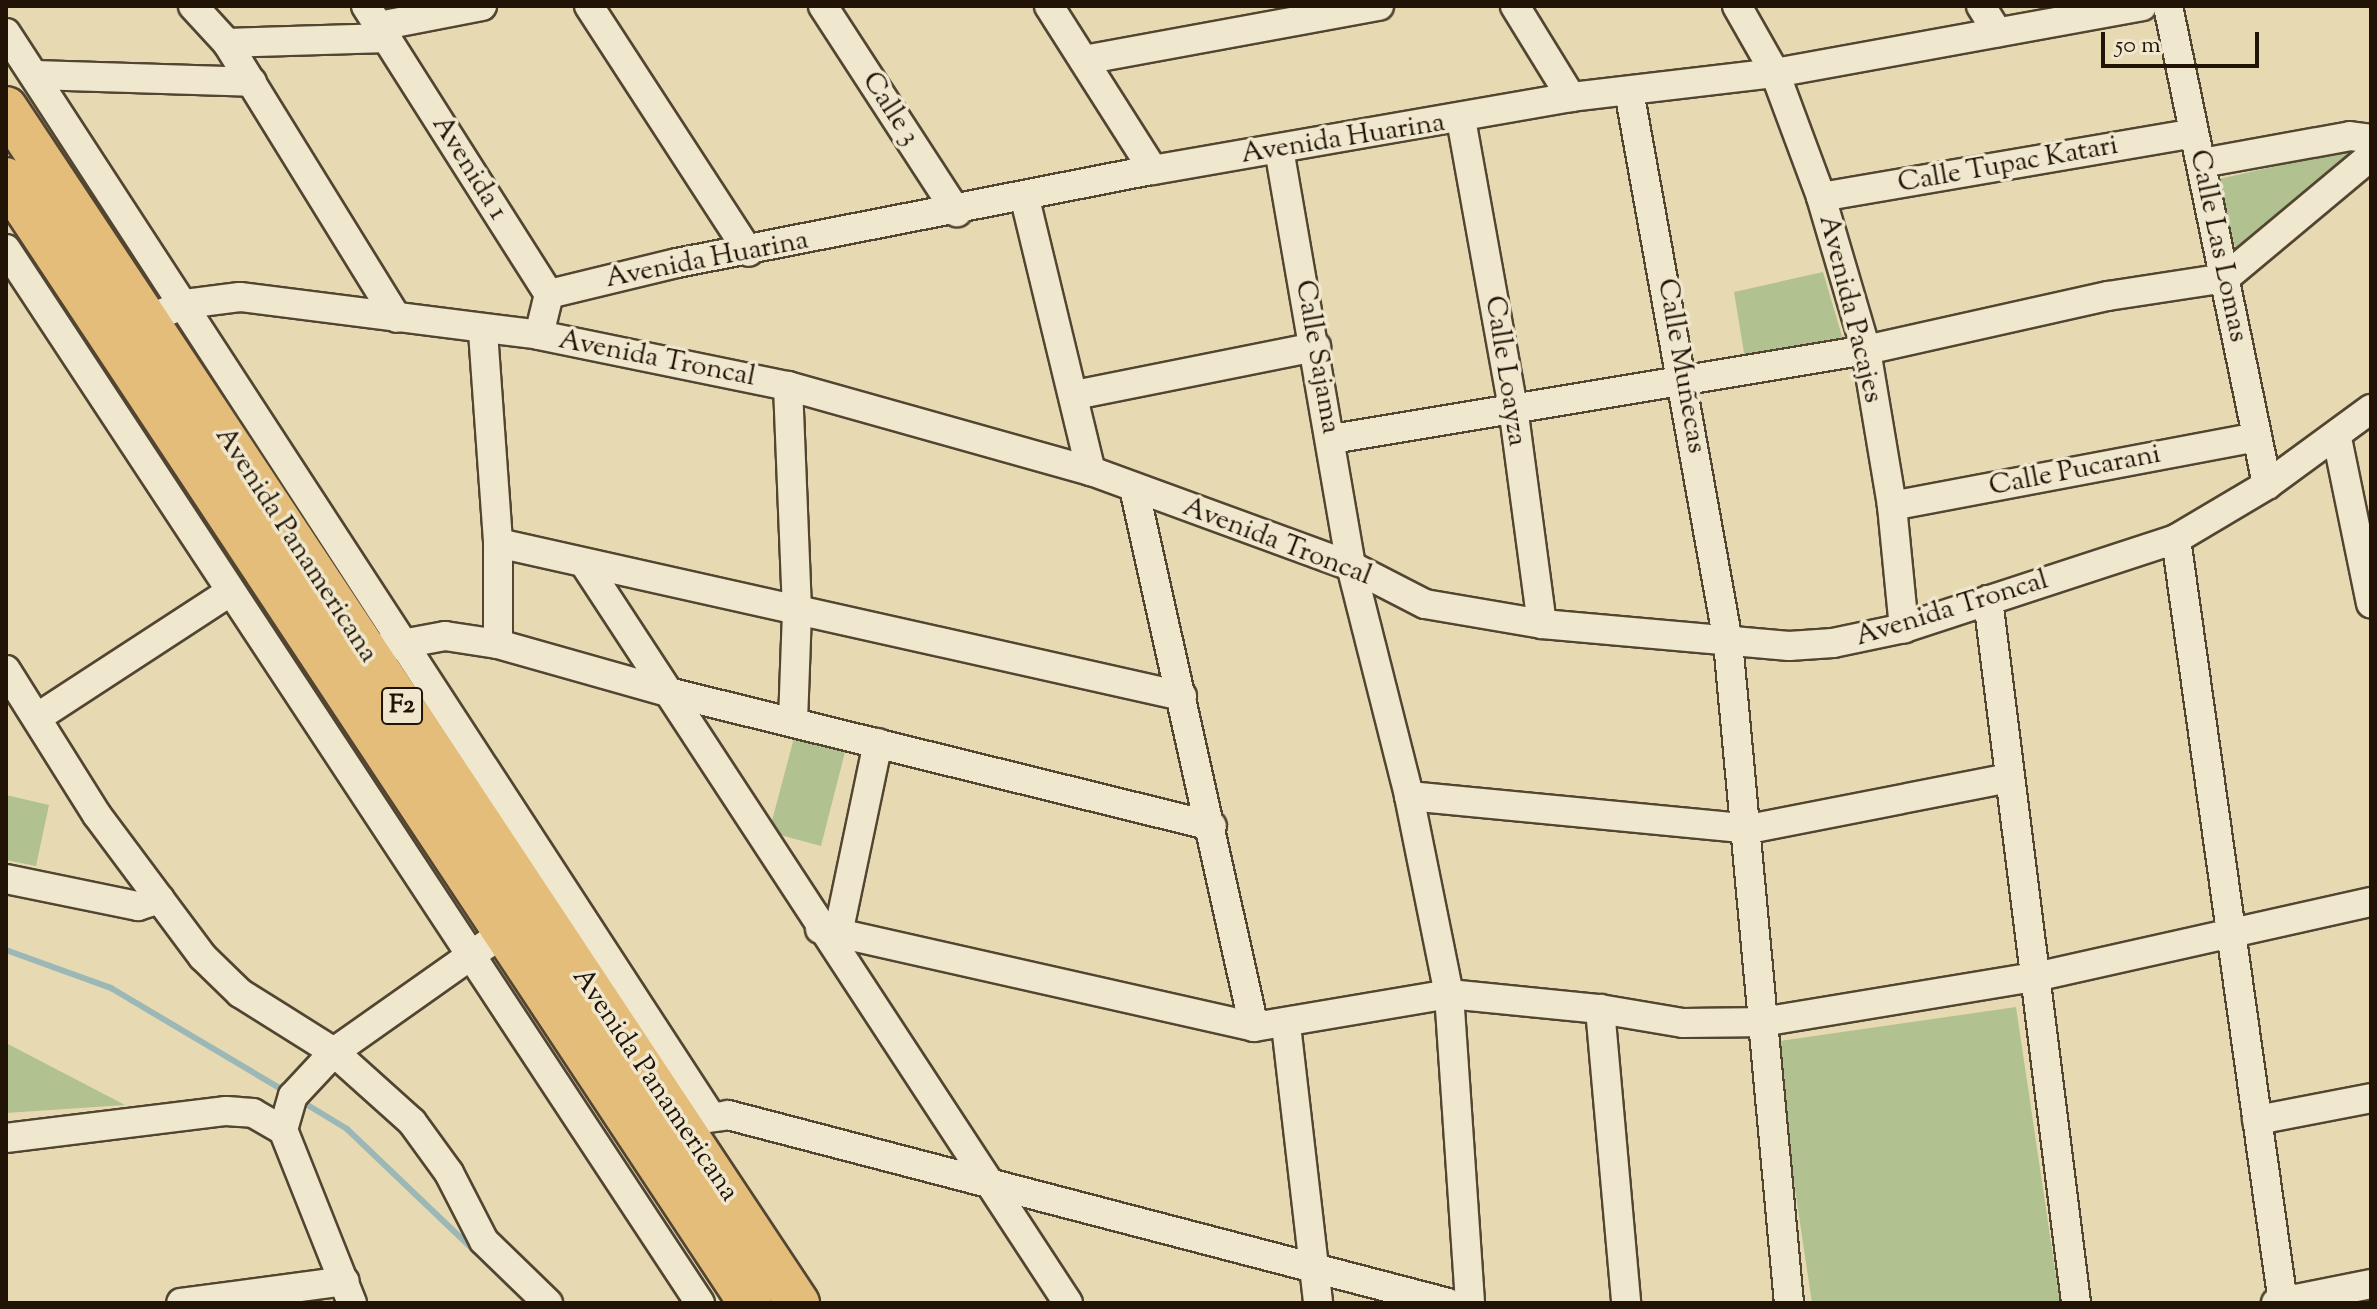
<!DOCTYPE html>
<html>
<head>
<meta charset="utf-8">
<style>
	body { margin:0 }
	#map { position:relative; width:2377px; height:1309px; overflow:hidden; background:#e7dab3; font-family:"Sorts Mill Goudy",serif }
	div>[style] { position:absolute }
	.green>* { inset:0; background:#b1c190 }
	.stream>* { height:6px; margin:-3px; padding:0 3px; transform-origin:3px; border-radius:3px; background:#9bb8b7 }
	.roads { filter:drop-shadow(2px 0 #524531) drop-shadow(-2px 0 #524531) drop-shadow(0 2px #524531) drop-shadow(0 -2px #524531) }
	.minor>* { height:28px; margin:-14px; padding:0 14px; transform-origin:14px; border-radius:14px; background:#efe7ce }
	.highway>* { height:42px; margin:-21px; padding:0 21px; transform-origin:21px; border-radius:21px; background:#e4bd7a }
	span { translate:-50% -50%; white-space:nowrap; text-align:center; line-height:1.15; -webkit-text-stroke:7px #efe7ce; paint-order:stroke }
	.shield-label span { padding:2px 6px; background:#efe7ce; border:2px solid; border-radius:6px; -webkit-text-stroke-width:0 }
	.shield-label { font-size:26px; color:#211306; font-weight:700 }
	.street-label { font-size:28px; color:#211306 }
	.frame { position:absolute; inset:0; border:8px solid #211306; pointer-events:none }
	.scale { position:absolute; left:2101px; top:32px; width:158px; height:36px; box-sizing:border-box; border:4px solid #211306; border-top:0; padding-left:10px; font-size:24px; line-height:28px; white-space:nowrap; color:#211306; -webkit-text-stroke:6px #efe7ce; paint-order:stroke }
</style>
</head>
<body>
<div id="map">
	<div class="green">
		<div style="clip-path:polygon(2370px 145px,2236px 252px,2219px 179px)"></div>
		<div style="clip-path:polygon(1823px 272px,1844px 343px,1745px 359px,1734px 292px)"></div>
		<div style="clip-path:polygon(794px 738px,845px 752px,821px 846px,769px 832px)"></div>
		<div style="clip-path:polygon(6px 795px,49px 805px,36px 866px,6px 860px)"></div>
		<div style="clip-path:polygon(2016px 1007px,2060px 1303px,1812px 1303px,1773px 1042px)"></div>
		<div style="clip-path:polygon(6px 1043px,125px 1105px,6px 1113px)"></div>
	</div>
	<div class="stream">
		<div style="left:6px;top:950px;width:112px;rotate:19.9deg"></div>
		<div style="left:111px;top:988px;width:206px;rotate:30.7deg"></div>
		<div style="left:301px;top:1101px;width:54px;rotate:31.3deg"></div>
		<div style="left:347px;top:1129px;width:219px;rotate:43.7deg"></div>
	</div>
	<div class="roads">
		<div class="minor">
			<div style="left:193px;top:6px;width:50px;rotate:47.4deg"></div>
			<div style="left:227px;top:43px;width:323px;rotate:58.3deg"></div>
			<div style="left:366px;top:6px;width:341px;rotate:57.6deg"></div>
			<div style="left:549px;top:294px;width:42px;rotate:103.7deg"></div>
			<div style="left:589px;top:6px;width:293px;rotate:57deg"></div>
			<div style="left:823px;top:6px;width:246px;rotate:57deg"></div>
			<div style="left:1049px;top:6px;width:194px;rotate:57.6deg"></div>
			<div style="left:1515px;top:6px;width:107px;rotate:58.4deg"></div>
			<div style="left:1737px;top:6px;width:77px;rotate:60.4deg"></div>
			<div style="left:1775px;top:73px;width:132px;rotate:69.6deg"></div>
			<div style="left:1821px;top:197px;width:159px;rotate:73.6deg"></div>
			<div style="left:1866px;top:350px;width:158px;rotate:80.5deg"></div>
			<div style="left:1892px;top:506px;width:123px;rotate:84.4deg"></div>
			<div style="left:1981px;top:6px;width:31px;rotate:58deg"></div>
			<div style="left:2168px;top:6px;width:489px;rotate:78.3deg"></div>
			<div style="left:379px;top:26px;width:105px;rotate:-11deg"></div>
			<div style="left:6px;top:33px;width:1291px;rotate:56.95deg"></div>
			<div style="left:227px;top:43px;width:161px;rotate:-1.8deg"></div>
			<div style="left:1084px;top:60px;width:300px;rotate:-10.4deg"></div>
			<div style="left:35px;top:75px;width:217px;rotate:1.8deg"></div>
			<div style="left:1629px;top:91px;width:560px;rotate:79.81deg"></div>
			<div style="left:1728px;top:642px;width:664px;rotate:84.73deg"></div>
			<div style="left:1461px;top:119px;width:293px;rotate:79.8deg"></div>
			<div style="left:1513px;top:407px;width:219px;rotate:82.4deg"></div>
			<div style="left:1279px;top:149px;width:423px;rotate:80.2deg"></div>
			<div style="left:1351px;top:566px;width:237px;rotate:75.8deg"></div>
			<div style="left:1409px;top:796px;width:202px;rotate:78.6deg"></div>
			<div style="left:1449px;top:994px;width:310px;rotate:86.1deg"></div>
			<div style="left:2202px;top:163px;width:150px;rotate:-10.3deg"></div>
			<div style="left:2350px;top:136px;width:21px;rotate:8deg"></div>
			<div style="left:1821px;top:197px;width:378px;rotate:-9.7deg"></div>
			<div style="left:1025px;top:199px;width:280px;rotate:76.4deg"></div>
			<div style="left:6px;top:249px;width:1262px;rotate:56.64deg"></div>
			<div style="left:549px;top:294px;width:132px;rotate:-13.6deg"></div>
			<div style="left:677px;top:263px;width:485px;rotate:-11.1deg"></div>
			<div style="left:1153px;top:170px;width:424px;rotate:-9.9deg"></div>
			<div style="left:1571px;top:97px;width:205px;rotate:-6.7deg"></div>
			<div style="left:1775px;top:73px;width:373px;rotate:-10.3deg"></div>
			<div style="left:148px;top:319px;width:40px;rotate:-22deg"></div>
			<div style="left:185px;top:304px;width:55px;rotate:-7.3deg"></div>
			<div style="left:240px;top:297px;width:301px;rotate:7.2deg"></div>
			<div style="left:539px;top:335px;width:254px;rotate:11.6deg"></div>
			<div style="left:788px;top:386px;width:315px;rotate:15.7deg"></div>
			<div style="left:1091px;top:471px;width:277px;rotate:20.1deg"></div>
			<div style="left:1351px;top:566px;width:83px;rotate:27.2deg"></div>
			<div style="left:1425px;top:604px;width:119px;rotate:9.7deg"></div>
			<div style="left:1542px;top:624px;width:248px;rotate:5.1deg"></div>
			<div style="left:1789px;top:646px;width:44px;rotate:-3.9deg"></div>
			<div style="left:1833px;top:643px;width:73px;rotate:-11.9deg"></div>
			<div style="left:1904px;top:628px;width:286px;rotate:-18.1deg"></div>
			<div style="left:2176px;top:539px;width:106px;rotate:-30.7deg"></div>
			<div style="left:2267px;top:485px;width:129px;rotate:-36.2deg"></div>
			<div style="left:483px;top:332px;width:212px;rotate:85.9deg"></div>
			<div style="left:498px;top:543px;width:101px;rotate:90deg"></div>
			<div style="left:788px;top:386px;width:226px;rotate:87.7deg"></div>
			<div style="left:797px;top:612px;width:110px;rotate:92.1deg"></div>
			<div style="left:1075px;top:395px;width:246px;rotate:-11.3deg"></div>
			<div style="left:2337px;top:438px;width:169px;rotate:78.4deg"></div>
			<div style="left:1332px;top:439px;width:541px;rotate:-9.46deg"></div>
			<div style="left:1866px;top:350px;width:248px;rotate:-12.6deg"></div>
			<div style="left:2108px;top:296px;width:118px;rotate:-8.7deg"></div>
			<div style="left:2225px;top:278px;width:190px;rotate:-39.9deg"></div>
			<div style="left:1134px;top:488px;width:552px;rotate:77.45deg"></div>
			<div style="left:1892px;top:506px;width:371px;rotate:-10.7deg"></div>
			<div style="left:2176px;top:539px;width:771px;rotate:82.03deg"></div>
			<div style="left:498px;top:543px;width:701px;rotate:12.61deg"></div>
			<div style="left:584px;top:563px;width:884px;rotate:56.81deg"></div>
			<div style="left:1988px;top:600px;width:708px;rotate:82.86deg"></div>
			<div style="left:386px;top:647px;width:60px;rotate:-10.6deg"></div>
			<div style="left:445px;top:636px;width:54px;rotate:8.6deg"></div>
			<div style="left:498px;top:644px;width:177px;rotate:15.8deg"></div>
			<div style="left:668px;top:692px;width:560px;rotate:13.84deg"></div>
			<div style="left:6px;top:670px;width:171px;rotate:57.9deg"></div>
			<div style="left:97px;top:815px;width:177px;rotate:53.3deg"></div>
			<div style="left:203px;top:957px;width:52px;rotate:44.2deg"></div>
			<div style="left:240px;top:993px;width:111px;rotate:32.1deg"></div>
			<div style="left:334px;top:1052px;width:105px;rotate:41.9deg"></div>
			<div style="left:412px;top:1122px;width:63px;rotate:54deg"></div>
			<div style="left:449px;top:1173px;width:76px;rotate:62.8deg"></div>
			<div style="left:484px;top:1241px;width:89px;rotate:44.1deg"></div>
			<div style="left:38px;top:717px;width:230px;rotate:-33.1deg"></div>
			<div style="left:1409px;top:796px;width:342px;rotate:5.5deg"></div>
			<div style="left:1749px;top:829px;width:265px;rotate:-11.1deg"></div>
			<div style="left:6px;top:879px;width:135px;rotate:11.6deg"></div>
			<div style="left:138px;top:906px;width:23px;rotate:-18deg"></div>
			<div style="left:820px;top:929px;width:445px;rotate:12.7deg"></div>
			<div style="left:1254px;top:1027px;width:198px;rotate:-9.6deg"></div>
			<div style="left:1449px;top:994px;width:152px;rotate:5.7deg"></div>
			<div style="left:1600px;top:1009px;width:84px;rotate:9.6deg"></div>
			<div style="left:1683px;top:1023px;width:79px;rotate:-0.7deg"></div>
			<div style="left:1762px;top:1022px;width:277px;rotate:-9.4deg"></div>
			<div style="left:2035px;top:977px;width:344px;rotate:-12.6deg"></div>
			<div style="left:838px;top:934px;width:195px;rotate:-78.2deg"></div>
			<div style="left:1600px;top:1009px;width:295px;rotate:84.9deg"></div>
			<div style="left:1286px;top:1025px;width:280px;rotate:83.4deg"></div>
			<div style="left:694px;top:1120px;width:34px;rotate:-8deg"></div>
			<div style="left:728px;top:1115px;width:744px;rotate:14.63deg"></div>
			<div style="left:2257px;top:1120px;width:116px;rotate:-10.9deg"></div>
			<div style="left:6px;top:1138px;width:222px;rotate:-7deg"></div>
			<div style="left:226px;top:1111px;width:27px;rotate:4deg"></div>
			<div style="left:253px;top:1113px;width:34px;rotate:30deg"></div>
			<div style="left:181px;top:1303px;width:165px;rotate:-7.6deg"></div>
			<div style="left:352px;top:1303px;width:186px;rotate:-111.7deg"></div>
			<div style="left:283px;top:1130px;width:35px;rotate:-74deg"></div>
			<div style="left:293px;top:1096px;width:60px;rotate:-47deg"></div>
			<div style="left:334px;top:1052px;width:204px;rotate:-35.2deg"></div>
			<div style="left:2276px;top:1303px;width:97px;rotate:-11.3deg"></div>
		</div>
		<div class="highway">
			<div style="left:6px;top:108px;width:1434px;rotate:56.47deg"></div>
			<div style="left:6px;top:179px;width:1348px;rotate:56.5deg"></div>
		</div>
	</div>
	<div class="shield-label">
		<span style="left:402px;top:706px">F2</span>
	</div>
	<div class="street-label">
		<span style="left:890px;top:109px;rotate:57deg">Calle 3</span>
		<span style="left:1343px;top:139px;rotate:-9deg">Avenida Huarina</span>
		<span style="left:2008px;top:165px;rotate:-10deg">Calle Tupac Katari</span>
		<span style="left:469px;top:168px;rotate:58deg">Avenida 1</span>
		<span style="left:2218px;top:246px;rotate:78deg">Calle Las Lomas</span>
		<span style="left:707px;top:260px;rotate:-11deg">Avenida Huarina</span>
		<span style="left:1850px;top:309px;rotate:76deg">Avenida Pacajes</span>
		<span style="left:1317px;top:357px;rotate:80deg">Calle Sajama</span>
		<span style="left:657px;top:359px;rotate:11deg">Avenida Troncal</span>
		<span style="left:1681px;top:366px;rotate:80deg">Calle Muñecas</span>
		<span style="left:1505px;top:371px;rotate:81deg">Calle Loayza</span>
		<span style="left:2075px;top:471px;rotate:-11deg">Calle Pucarani</span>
		<span style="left:1277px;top:542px;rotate:21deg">Avenida Troncal</span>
		<span style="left:296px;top:545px;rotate:57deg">Avenida Panamericana</span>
		<span style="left:1952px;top:609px;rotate:-17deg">Avenida Troncal</span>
		<span style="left:655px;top:1085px;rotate:56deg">Avenida Panamericana</span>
	</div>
	<div class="frame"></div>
	<div class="scale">50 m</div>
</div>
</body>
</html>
